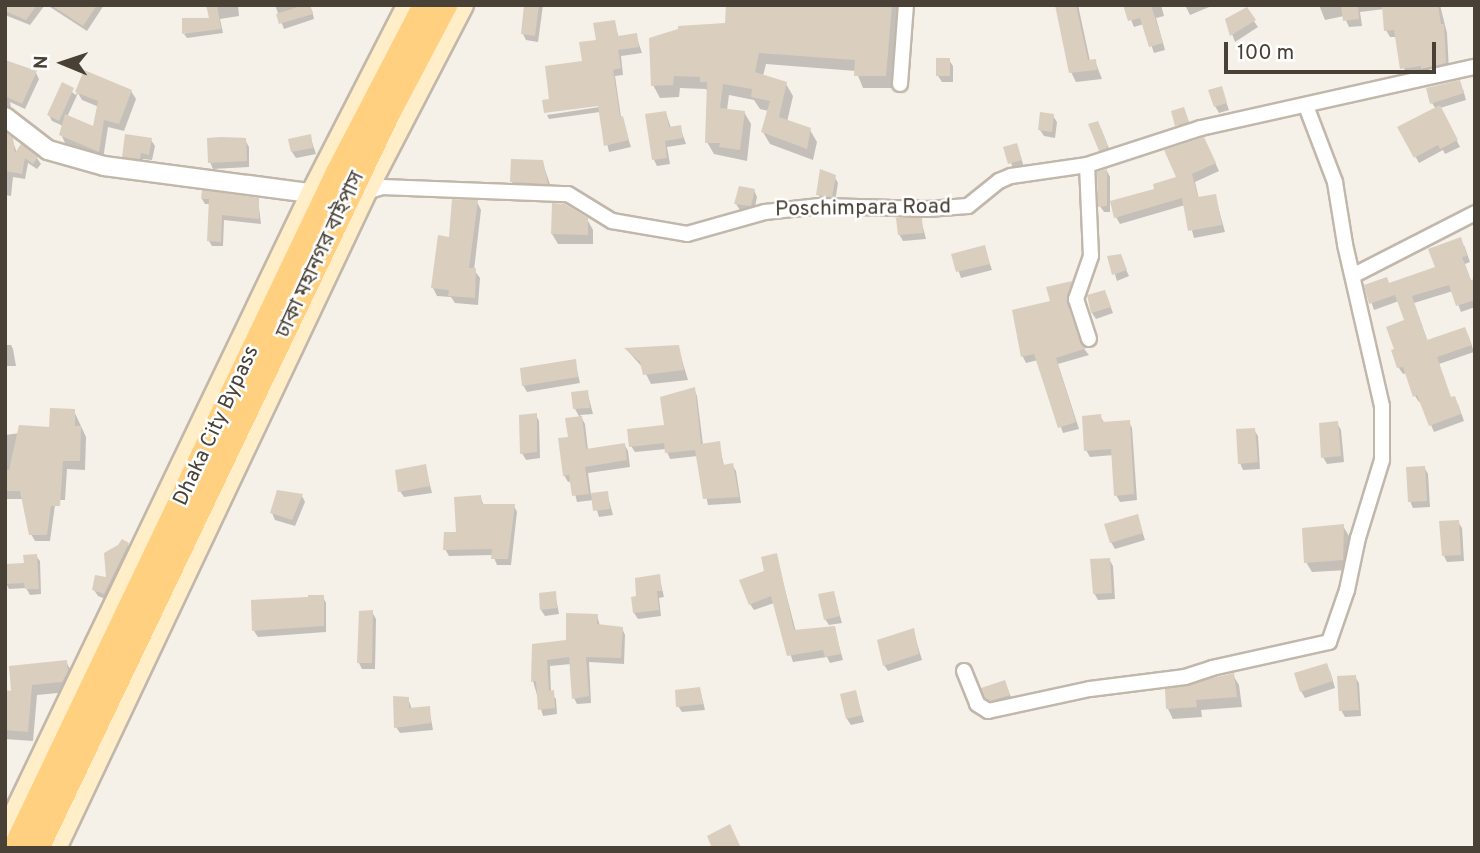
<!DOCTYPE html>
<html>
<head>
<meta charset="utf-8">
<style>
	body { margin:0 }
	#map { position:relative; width:1480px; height:853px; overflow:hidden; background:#f5f0e8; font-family:Overpass,"Noto Sans Bengali",sans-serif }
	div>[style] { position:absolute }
	.shadow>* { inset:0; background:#0003 }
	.building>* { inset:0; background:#dacebf }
	.roads { filter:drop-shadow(2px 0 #c1b7aa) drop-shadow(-2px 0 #c1b7aa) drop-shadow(0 2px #c1b7aa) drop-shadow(0 -2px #c1b7aa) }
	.minor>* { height:14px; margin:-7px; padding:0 7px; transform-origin:7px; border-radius:7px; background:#fff }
	.tertiary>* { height:18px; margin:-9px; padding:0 9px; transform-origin:9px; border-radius:9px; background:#fff }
	.secondary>* { height:19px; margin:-9.5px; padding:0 9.5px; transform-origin:9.5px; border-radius:9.5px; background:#ffeec7 }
	.trunk>* { height:23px; margin:-11.5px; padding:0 11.5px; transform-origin:11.5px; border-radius:11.5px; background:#ffd07f }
	span { translate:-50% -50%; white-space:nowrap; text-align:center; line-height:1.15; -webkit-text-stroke:5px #fff; paint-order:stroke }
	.street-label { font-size:21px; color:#494036 }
	.frame { position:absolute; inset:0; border:7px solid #494036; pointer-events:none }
	.north { position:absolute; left:28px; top:28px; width:70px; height:70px; -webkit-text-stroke:5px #fff; paint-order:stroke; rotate:272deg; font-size:19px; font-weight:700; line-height:28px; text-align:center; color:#494036 }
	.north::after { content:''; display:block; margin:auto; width:24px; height:32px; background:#494036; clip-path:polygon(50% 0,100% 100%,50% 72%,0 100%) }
	.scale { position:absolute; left:1224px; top:42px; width:212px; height:32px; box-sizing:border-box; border:4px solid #494036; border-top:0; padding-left:9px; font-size:21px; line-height:24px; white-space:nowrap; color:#494036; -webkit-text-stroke:5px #fff; paint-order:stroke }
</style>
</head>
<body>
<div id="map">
	<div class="shadow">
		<div style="clip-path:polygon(5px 5px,45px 5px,30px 25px,5px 15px)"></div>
		<div style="clip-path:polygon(47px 5px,104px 5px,87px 31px)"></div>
		<div style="clip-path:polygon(208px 5px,238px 5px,239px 16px,220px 19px,223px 33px,187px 38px,184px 34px,211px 20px)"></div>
		<div style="clip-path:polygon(275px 5px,299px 5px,312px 10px,314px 19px,284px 29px)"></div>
		<div style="clip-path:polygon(526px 5px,543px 5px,538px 42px,526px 40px,523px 34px)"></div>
		<div style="clip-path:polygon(727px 5px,899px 5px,892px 88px,863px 88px,856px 71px,766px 64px,763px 76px,786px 84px,793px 96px,787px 122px,810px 130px,817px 142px,813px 160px,770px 144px,763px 132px,769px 111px,760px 109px,754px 100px,729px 95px,727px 110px,744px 112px,751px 124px,747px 161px,714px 154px,707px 142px,709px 94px,706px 89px,680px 88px,679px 97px,660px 98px,653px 85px,727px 25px)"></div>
		<div style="clip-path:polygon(1057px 5px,1078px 5px,1090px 61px,1095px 61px,1102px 79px,1076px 82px,1071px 72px)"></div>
		<div style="clip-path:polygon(1125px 5px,1161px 5px,1164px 16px,1156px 18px,1165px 50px,1154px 53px,1144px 24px,1134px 27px)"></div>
		<div style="clip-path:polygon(1185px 5px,1214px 5px,1190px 15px)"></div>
		<div style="clip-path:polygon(1319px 5px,1440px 5px,1447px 33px,1449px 71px,1406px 76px,1397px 37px,1390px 37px,1386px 30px,1384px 9px,1360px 12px,1362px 26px,1349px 27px,1344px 16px,1325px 20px)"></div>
		<div style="clip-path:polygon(1246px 10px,1258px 27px,1235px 42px,1227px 20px)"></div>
		<div style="clip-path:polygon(614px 22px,619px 38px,636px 35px,642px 53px,621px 56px,623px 75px,615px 76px,621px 117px,631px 147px,609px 152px,600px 112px,549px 119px,547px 115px,606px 106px,551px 100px)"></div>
		<div style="clip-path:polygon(949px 60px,953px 66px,953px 82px,942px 82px,938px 76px)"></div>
		<div style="clip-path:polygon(5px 62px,36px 73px,39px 79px,25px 109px,10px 102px,12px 113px,5px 113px)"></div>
		<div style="clip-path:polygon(evenodd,85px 72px,131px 91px,136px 99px,124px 131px,108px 127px,103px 159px,65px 143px,61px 134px,63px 126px,52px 121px,49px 115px,62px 85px,76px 95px,85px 72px,78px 93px,82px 100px,99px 107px,94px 128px,67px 117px,78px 93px)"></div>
		<div style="clip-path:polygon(1221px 88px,1229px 110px,1219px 113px,1215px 106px)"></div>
		<div style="clip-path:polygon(1463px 89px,1466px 100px,1440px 108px,1460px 147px,1445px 154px,1443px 150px,1419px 163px,1400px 128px,1436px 109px,1432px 103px)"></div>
		<div style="clip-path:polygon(1184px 109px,1191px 128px,1181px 132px,1173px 112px)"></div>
		<div style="clip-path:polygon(666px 113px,671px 128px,680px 127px,686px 144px,667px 147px,670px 164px,657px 166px,654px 160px)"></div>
		<div style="clip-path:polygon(1053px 116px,1057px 122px,1055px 138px,1044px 136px,1040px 130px)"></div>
		<div style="clip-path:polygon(1101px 129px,1110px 151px,1104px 157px,1100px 150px)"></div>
		<div style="clip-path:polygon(5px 134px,12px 139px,17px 153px,37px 158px,41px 164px,37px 169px,28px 163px,25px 179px,13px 177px,11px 196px,5px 195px)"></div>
		<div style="clip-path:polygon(310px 136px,316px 154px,296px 158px,292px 152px)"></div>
		<div style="clip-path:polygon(151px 140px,155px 146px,152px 160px,143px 159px,143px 165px,127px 163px,123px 156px)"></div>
		<div style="clip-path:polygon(245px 140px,249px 147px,249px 167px,213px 169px,210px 162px)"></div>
		<div style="clip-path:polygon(1208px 147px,1219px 171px,1195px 182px,1199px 199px,1215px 196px,1225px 232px,1194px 238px,1185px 205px,1120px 224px,1116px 217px,1178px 179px)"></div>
		<div style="clip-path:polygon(1005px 149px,1019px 152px,1024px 167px,1014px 170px)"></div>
		<div style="clip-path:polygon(542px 161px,553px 193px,518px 192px,512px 182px)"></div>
		<div style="clip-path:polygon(1107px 171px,1110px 177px,1110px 212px,1104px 212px,1100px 206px)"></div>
		<div style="clip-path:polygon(834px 176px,838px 183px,835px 202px,822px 201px,818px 194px)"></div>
		<div style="clip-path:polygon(754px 190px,757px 197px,754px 212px,740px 210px,736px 204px)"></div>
		<div style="clip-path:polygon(202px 199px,258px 199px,261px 224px,224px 220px,223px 246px,212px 246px,209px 241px,210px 204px,205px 204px)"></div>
		<div style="clip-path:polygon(477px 202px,481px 210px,474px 270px,480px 278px,478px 305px,455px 303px,451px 297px,437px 296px,433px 288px,450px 239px)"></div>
		<div style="clip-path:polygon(587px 219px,593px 230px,593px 244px,558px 244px,552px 234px)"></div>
		<div style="clip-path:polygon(921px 220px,926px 239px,903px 241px,899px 234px)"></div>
		<div style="clip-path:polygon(1464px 245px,1470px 262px,1465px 264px,1471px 282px,1475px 281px,1475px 307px,1461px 312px,1453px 291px,1414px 303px,1428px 342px,1468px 335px,1474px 352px,1439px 364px,1451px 399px,1458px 404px,1464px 421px,1434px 432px,1421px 401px,1419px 402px,1415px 396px,1407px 373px,1403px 374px,1399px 368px,1393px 351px,1406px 321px,1399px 301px,1374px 310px,1366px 286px,1390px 285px,1437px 268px)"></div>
		<div style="clip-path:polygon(984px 247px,992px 270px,961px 278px,953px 255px)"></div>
		<div style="clip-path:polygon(1110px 258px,1123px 263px,1129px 276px,1117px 281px)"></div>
		<div style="clip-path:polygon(1071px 283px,1075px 289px,1069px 310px,1081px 345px,1089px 355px,1058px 364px,1079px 429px,1063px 433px,1038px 360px,1026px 363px,1023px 357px,1014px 312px,1052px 302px)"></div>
		<div style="clip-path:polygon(1105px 292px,1113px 313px,1096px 319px,1092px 313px)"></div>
		<div style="clip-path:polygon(5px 345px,11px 345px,13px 349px,16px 366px,5px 366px)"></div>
		<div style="clip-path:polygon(678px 347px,688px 380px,651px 384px,643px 368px,627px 350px)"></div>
		<div style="clip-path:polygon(575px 361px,580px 383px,527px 392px,523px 385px,541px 365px)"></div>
		<div style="clip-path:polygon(694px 389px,697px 396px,703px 445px,719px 443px,724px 466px,732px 465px,736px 471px,741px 503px,708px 505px,698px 456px,670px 459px,666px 449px,635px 452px,631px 446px,666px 426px)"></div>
		<div style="clip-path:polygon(587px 391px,593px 414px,580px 415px,585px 424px,588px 450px,624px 444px,628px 451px,630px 467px,588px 473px,591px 495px,607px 493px,613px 515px,599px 517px,594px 500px,577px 502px,572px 481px,568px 482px,564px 475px,570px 439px,580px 418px,575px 409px,573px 393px)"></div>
		<div style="clip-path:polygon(74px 411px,86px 437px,85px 470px,67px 469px,65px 500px,51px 500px,55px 505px,50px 541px,35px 541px,31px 534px,43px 499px,5px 499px,5px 435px,51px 429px)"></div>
		<div style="clip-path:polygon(536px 415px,539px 421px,540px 458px,526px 460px,522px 453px)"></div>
		<div style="clip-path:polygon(1100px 416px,1105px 424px,1129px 422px,1132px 428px,1137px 500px,1120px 502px,1116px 495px,1114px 455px,1090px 457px,1086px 450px)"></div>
		<div style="clip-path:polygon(1337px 423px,1341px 430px,1344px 462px,1327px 464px,1323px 457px)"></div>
		<div style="clip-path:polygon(1254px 430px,1258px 436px,1260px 469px,1243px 470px,1240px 463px)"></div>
		<div style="clip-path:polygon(425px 466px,432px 493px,404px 497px,400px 491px)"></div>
		<div style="clip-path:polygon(1424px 467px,1428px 474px,1430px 507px,1413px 508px,1410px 501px)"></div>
		<div style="clip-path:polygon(302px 496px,305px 502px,295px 526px,275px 520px,272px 513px)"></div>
		<div style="clip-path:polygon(480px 496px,484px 506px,514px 506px,517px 512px,511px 565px,497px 565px,493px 555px,449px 556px,445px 549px)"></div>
		<div style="clip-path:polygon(1137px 516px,1145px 540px,1115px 549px,1111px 542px)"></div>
		<div style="clip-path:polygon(1458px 522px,1462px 528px,1464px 561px,1447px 562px,1444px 556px)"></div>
		<div style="clip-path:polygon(1343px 526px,1349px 536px,1348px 570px,1312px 572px,1306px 562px)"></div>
		<div style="clip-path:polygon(128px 544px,131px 551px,108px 600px,98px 596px,94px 590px,108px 580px)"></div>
		<div style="clip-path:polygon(776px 555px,796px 632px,834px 628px,843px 660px,830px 663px,827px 657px,793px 662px,774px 603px,754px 610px,750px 604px)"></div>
		<div style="clip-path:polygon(36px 556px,40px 561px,41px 594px,30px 595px,26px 588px,9px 589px,6px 583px)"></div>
		<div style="clip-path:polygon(1109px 559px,1113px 566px,1115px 599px,1098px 600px,1094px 593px)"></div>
		<div style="clip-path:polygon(659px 576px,664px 597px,659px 598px,661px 616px,638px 619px,634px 613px,637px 598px)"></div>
		<div style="clip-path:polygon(555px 593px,559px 614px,545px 616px,541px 610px)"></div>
		<div style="clip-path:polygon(833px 593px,842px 623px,829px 625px,825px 619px)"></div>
		<div style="clip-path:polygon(323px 597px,326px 603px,326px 632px,258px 637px,254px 631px)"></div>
		<div style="clip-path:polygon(372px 612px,376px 619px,375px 669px,362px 669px,359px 663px)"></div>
		<div style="clip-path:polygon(597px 615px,600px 626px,622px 628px,625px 635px,624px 664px,589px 662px,591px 703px,577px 704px,574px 698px,571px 664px,550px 666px,551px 693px,556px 699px,557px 714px,543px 716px,533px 681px,534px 646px,568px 642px)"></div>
		<div style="clip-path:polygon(913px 630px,922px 660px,888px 671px,884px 665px)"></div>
		<div style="clip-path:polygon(66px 662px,72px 672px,68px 692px,37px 695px,33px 741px,5px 739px,5px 692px,13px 693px)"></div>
		<div style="clip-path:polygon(1330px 671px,1335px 688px,1305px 698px,1301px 691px)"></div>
		<div style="clip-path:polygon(1233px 675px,1239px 685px,1242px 707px,1201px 710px,1202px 717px,1173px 719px,1168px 709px)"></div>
		<div style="clip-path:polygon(1355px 677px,1359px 683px,1361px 716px,1345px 717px,1341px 710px)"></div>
		<div style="clip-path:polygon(1005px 682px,1013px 702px,995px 706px,987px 695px)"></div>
		<div style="clip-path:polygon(700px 689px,705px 710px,682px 712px,678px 706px)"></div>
		<div style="clip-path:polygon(855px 692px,864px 722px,851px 725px,847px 719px)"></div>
		<div style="clip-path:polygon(408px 698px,412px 710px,429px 708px,433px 730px,400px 733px,396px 727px)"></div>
	</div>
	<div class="building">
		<div style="clip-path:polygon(5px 5px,37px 5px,26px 20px,5px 11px)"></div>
		<div style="clip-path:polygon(51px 5px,97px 5px,83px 26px)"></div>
		<div style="clip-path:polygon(206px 5px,217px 5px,221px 29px,182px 34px,182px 18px,209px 18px)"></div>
		<div style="clip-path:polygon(304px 5px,310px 5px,313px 14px,279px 24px,276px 14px)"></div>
		<div style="clip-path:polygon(524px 5px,539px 5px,535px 36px,521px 34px)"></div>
		<div style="clip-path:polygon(726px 5px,892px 5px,886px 76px,854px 76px,855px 60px,759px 53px,755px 72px,787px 82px,779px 117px,811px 128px,807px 149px,761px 132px,770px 101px,751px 97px,752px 89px,723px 84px,720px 108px,745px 111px,740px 150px,719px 147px,720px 143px,705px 143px,707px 82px,700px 82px,700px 77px,674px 76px,673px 85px,651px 86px,649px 38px,678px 29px,678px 26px,725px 23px)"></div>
		<div style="clip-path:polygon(1055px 5px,1076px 5px,1088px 60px,1096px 59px,1097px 70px,1069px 73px)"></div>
		<div style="clip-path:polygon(1123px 5px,1151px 5px,1163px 43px,1149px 47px,1140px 18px,1128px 21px)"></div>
		<div style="clip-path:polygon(1341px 5px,1358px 5px,1359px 19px,1343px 21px)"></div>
		<div style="clip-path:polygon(1382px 5px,1438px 5px,1441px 24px,1444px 24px,1446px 63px,1421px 69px,1421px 66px,1400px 69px,1394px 30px,1384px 31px)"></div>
		<div style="clip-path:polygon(1247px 7px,1256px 20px,1230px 36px,1225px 19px)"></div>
		<div style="clip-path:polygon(615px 20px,618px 36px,637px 33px,639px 47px,618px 50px,621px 68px,613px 70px,620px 117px,623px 116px,629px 140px,604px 146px,598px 106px,544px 113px,542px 100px,549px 99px,545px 66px,582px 61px,579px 42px,596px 40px,593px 23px)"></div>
		<div style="clip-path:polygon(936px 58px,950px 58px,950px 76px,936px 76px)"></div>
		<div style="clip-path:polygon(5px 60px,37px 71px,22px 104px,5px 96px)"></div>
		<div style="clip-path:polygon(84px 70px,132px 90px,119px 124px,104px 120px,99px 152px,59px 135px,65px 114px,93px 126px,98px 101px,75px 92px)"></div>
		<div style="clip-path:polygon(1460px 80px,1464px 93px,1430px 104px,1426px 88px)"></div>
		<div style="clip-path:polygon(62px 82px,74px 88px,59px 121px,47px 115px)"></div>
		<div style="clip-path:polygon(1222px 86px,1227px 103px,1214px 107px,1208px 90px)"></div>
		<div style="clip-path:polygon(1440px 105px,1458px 140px,1440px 149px,1438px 145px,1414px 158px,1397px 127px)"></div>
		<div style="clip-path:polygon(1184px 107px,1189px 122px,1175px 126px,1171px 111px)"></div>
		<div style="clip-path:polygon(666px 111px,669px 127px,681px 125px,683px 138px,665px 141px,667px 158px,652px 160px,645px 114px)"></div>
		<div style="clip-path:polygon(1040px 112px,1054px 114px,1052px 132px,1038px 130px)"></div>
		<div style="clip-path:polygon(1098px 121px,1107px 143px,1107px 148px,1099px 151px,1088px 124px)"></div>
		<div style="clip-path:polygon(5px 132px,13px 138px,15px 153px,21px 144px,38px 157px,33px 164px,25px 158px,22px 174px,5px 171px)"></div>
		<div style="clip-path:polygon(125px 134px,152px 138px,149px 155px,141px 153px,140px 159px,122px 157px)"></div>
		<div style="clip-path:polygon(311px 134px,313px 148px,291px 152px,288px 139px)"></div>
		<div style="clip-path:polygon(221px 137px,246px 138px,247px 161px,208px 163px,207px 138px)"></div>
		<div style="clip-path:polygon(1204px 137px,1216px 163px,1192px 174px,1198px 197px,1216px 194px,1222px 225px,1188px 231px,1182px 198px,1114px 218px,1110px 201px,1154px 189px,1153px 184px,1176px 177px,1164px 150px)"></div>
		<div style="clip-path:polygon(1017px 143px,1022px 160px,1008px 164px,1003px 147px)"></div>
		<div style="clip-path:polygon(511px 159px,543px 160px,548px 184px,510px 182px)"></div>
		<div style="clip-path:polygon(820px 169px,836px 175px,832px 197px,816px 195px)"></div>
		<div style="clip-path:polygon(1107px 169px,1107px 206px,1098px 207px,1097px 172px)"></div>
		<div style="clip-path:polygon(739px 186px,755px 189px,751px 206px,734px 204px)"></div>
		<div style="clip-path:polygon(202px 190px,259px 198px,259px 219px,222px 215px,221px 242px,207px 241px,209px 199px,201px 199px)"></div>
		<div style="clip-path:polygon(452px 199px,478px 200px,469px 268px,476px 268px,475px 298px,448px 296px,449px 290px,431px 288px,438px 235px,449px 237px)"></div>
		<div style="clip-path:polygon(552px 203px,565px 204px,588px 218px,588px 235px,551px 234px)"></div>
		<div style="clip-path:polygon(896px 218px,922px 218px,923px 233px,898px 235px)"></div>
		<div style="clip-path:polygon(1461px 237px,1467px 256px,1462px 257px,1471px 280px,1475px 279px,1475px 300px,1456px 306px,1449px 285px,1412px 296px,1427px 340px,1465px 327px,1472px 345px,1437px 357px,1451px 397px,1455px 396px,1461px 414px,1429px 426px,1417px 395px,1413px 397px,1403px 367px,1397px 368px,1391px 350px,1394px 349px,1386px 327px,1404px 320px,1395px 295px,1369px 304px,1364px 285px,1387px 277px,1389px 283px,1435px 267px,1428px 249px)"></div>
		<div style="clip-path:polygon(985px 245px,990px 264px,956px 272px,951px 254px)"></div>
		<div style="clip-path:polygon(1121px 254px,1127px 270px,1112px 275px,1107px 256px)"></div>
		<div style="clip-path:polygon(1072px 281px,1067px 302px,1080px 342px,1087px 348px,1056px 358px,1076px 422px,1058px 428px,1034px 354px,1021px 357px,1012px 310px,1050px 301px,1046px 287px)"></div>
		<div style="clip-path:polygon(1105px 290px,1111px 307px,1091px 313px,1087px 295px)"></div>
		<div style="clip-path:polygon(679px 345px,684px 370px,643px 375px,640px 362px,624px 348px)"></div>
		<div style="clip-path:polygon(576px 359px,578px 377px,522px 386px,520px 368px)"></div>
		<div style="clip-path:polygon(695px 387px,701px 444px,720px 441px,723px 465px,733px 463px,739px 497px,703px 499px,695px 450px,665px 453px,664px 443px,629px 447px,627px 429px,664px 425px,660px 397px)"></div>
		<div style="clip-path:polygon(588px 390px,590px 408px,573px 409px,571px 392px)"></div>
		<div style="clip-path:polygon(50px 408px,75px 409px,75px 426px,81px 426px,80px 461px,63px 461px,60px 506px,51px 506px,47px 535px,29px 535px,20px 491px,5px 491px,5px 470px,9px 470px,19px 425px,49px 427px)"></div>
		<div style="clip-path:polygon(537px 413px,537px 452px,520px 454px,519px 415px)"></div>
		<div style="clip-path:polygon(1101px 414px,1102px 422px,1130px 420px,1134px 494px,1114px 496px,1111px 449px,1084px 451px,1082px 416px)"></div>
		<div style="clip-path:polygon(582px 416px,586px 449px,625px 443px,627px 460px,585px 467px,589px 494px,572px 496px,569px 475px,563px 476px,558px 438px,568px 437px,565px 418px)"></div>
		<div style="clip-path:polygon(1338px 421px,1341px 456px,1321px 458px,1319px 423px)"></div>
		<div style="clip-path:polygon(1255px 428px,1258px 462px,1238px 464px,1236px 429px)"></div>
		<div style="clip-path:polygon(426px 464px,430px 486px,398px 492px,395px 470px)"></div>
		<div style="clip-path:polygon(1425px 466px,1427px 501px,1408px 502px,1406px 467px)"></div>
		<div style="clip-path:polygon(277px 490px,303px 494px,292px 520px,270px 513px)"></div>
		<div style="clip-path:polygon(608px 491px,610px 509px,593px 511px,591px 493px)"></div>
		<div style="clip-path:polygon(481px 495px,482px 504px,515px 504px,508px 559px,491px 559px,492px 549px,443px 550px,444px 532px,456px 532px,454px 497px)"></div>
		<div style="clip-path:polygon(1138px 514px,1143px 533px,1110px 543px,1104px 524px)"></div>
		<div style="clip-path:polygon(1459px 520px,1461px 555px,1442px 556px,1439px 521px)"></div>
		<div style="clip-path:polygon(1344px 524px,1343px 560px,1304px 563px,1302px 528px)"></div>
		<div style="clip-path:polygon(122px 539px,129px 543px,104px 594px,92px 590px,95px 575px,106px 577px,104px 553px,118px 545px)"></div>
		<div style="clip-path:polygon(777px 553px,794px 630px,835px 626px,841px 654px,825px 657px,823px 650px,787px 656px,771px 596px,749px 605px,739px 580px,764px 571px,761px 557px)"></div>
		<div style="clip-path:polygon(37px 554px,39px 589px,25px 589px,24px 583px,5px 584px,5px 564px,24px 563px,23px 555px)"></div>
		<div style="clip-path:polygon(1110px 558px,1112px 593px,1093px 594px,1090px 559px)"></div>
		<div style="clip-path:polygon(660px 574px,662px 591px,657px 591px,659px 610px,633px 613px,631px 597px,636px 596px,635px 578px)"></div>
		<div style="clip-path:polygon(556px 591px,557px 608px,540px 610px,539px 593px)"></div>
		<div style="clip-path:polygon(834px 591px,840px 616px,824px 620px,818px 594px)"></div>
		<div style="clip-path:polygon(308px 595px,324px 595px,324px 626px,252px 631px,251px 600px,308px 597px)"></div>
		<div style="clip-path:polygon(373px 610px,372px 663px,357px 663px,359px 611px)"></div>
		<div style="clip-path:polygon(566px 613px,598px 614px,597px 624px,623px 627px,621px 658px,586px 657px,589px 696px,572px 699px,569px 657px,547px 660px,549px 691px,554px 690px,555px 708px,538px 710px,536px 681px,531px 682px,532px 644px,566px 640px)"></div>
		<div style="clip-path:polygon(914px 628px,919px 654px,883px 666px,877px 640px)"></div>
		<div style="clip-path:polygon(67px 660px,68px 671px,62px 682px,32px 685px,28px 732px,5px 730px,5px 690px,11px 691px,9px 666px)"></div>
		<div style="clip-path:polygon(1327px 663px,1333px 681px,1300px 692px,1294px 673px)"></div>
		<div style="clip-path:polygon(1234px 673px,1237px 697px,1196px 700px,1197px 707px,1166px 709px,1165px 689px)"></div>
		<div style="clip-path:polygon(1356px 675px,1359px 710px,1339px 711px,1337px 676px)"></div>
		<div style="clip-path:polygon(1005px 680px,1010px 695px,990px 701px,985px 698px,981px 688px)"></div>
		<div style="clip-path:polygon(700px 687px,703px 704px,676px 707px,675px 690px)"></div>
		<div style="clip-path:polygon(856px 690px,862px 715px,846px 719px,840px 694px)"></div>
		<div style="clip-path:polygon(393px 696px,409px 697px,409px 708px,430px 706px,431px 723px,394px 728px)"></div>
		<div style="clip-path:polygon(730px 824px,741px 848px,712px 848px,707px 836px)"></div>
	</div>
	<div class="roads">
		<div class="minor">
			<div style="left:900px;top:84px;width:79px;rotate:-85.7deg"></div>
			<div style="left:1087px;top:165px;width:91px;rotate:87.5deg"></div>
			<div style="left:1091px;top:256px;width:46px;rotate:109.2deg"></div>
			<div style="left:1076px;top:299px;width:42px;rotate:72deg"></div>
			<div style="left:366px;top:192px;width:17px;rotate:-17deg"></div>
			<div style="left:382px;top:187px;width:186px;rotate:2.2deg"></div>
			<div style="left:568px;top:194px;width:52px;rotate:31.5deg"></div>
			<div style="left:612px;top:221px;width:76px;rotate:9.8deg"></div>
			<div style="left:687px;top:234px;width:81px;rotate:-15.8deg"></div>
			<div style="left:765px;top:212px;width:55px;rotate:-6.2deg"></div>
			<div style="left:820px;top:206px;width:108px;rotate:1.6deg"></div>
			<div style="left:928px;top:209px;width:40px;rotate:-4.3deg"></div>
			<div style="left:968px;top:206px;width:40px;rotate:-39deg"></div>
			<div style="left:999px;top:181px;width:13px;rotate:-23deg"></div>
			<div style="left:1011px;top:176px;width:77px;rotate:-8.2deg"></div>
			<div style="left:1087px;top:165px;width:120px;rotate:-18deg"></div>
			<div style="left:1201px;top:128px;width:281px;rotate:-12.6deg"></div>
			<div style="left:1354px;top:275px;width:136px;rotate:-27.1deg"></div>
			<div style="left:964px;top:671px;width:35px;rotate:68deg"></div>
			<div style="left:977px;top:704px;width:13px;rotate:32deg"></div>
			<div style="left:988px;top:711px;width:104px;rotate:-12.2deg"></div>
			<div style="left:1090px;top:689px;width:96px;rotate:-7.2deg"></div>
			<div style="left:1185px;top:677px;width:28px;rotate:-18deg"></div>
			<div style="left:1212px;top:668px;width:120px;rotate:-12.5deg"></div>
			<div style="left:1329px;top:642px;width:55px;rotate:-70.9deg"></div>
			<div style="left:1347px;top:590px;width:53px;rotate:-78.1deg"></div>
			<div style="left:1358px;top:538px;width:82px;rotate:-72.9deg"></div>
			<div style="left:1382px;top:460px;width:54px;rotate:-90deg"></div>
			<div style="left:1382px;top:406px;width:166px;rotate:-102.9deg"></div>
			<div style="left:1345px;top:244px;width:63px;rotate:-99.2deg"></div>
			<div style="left:1335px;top:182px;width:81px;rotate:-110.9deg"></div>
		</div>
		<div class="tertiary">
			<div style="left:5px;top:117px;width:54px;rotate:37.5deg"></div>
			<div style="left:48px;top:150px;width:58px;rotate:15.9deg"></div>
			<div style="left:104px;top:166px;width:208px;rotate:7.5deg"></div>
		</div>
		<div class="secondary">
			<div style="left:5px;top:830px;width:706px;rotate:-64.41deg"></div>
			<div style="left:310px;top:193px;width:211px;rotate:-62.9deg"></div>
			<div style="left:56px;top:848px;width:726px;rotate:-64.71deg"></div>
			<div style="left:366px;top:192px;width:211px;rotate:-62.6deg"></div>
		</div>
		<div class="trunk">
			<div style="left:14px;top:848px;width:749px;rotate:-64.46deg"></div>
			<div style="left:337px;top:172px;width:188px;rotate:-62.5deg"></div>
			<div style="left:37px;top:848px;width:815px;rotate:-64.47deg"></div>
			<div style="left:388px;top:113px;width:122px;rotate:-62.2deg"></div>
		</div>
	</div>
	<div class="street-label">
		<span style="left:863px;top:209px;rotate:-1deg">Poschimpara Road</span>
		<span style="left:321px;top:255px;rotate:-65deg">ঢাকা মহানগর বাইপাস</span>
		<span style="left:217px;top:426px;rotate:-65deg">Dhaka City Bypass</span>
	</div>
	<div class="frame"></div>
	<div class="north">N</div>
	<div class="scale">100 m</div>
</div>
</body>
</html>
